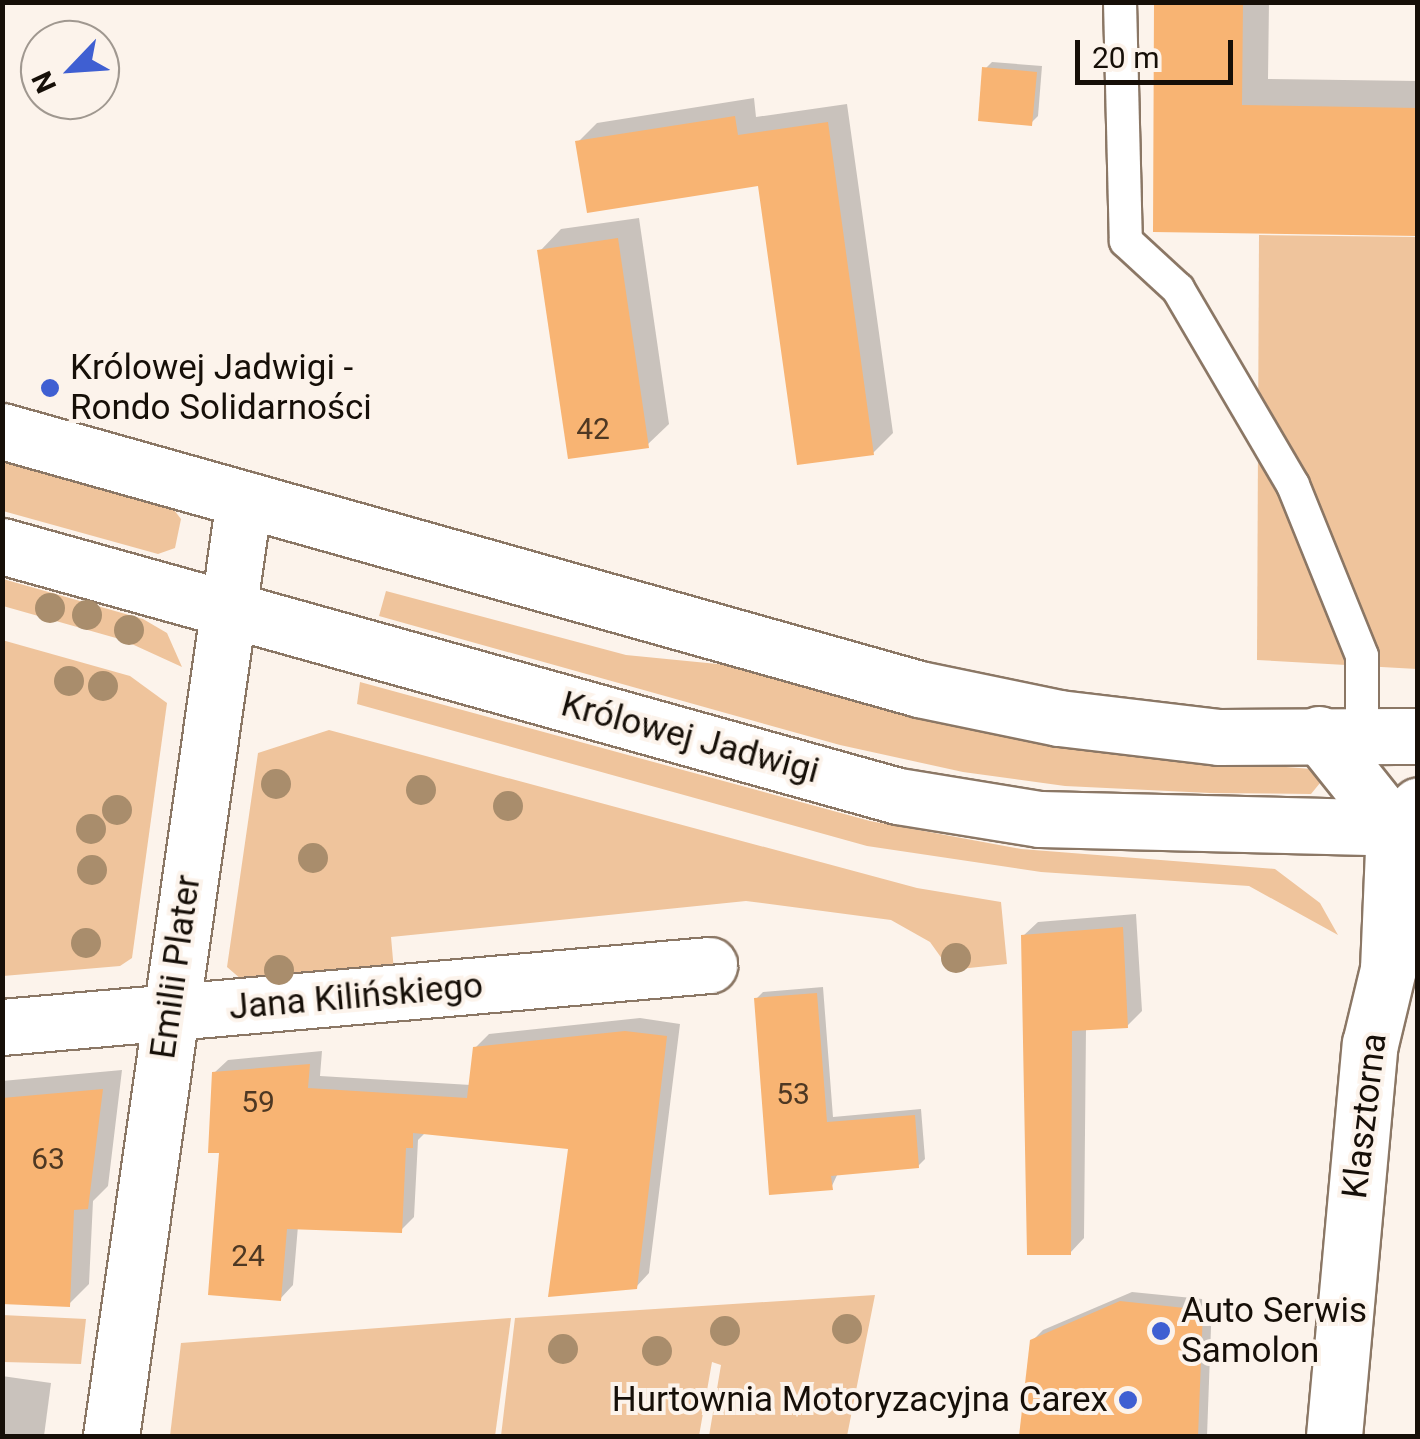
<!DOCTYPE html>
<html>
<head>
<meta charset="utf-8">
<style>
	body { margin:0 }
	#map { position:relative; width:1420px; height:1439px; overflow:hidden; background:#fcf3eb; font-family:Roboto,sans-serif }
	div>[style] { position:absolute }
	.green>* { inset:0; background:#efc49c }
	.shadow>* { inset:0; background:#0003 }
	.building>* { inset:0; background:#f8b473 }
	.roads { filter:drop-shadow(2px 0 #8b7765) drop-shadow(-2px 0 #8b7765) drop-shadow(0 2px #8b7765) drop-shadow(0 -2px #8b7765) }
	.lane>* { height:32px; margin:-16px; padding:0 16px; transform-origin:16px; border-radius:16px; background:#fff }
	.street>* { height:55px; margin:-27.5px; padding:0 27.5px; transform-origin:27.5px; border-radius:27.5px; background:#fff }
	.secondary>* { height:55px; margin:-27.5px; padding:0 27.5px; transform-origin:27.5px; border-radius:27.5px; background:#fff }
	.trees>* { width:30px; height:30px; margin:-15px; border-radius:50%; background:#a98d6c }
	.dots>* { width:28px; height:28px; translate:-50% -50%; box-sizing:border-box; border:5px solid #fcf3eb; border-radius:50% }
	span { translate:-50% -50%; white-space:nowrap; text-align:center; line-height:1.15; -webkit-text-stroke:8px #fcf3eb; paint-order:stroke }
	.number-label { font-size:30px; color:#4e3823 }
	.number-label span { -webkit-text-stroke-width:0 }
	.poi-label { font-size:35px; color:#160f08 }
	.left { translate:0 -50%; text-align:left }
	.right { translate:-100% -50%; text-align:right }
	.street-label { font-size:35px; color:#160f08 }
	.frame { position:absolute; inset:0; border:5px solid #160f08; pointer-events:none }
	.north { position:absolute; left:20px; top:20px; width:100px; height:100px; box-sizing:border-box; background:#fcf3eb; border:2px solid #a09890; border-radius:50%; rotate:245deg; font-size:28px; font-weight:700; line-height:40px; text-align:center; color:#160f08 }
	.north::after { content:''; display:block; margin:auto; width:35px; height:45px; background:#3f5fd2; clip-path:polygon(50% 0,100% 100%,50% 72%,0 100%) }
	.scale { position:absolute; left:1075px; top:40px; width:158px; height:45px; box-sizing:border-box; border:5px solid #160f08; border-top:0; padding-left:12px; font-size:30px; line-height:35px; white-space:nowrap; color:#160f08; -webkit-text-stroke:8px #fcf3eb; paint-order:stroke }
</style>
</head>
<body>
<div id="map">
	<div class="green">
		<div style="clip-path:polygon(1259px 235px,1417px 237px,1417px 669px,1257px 660px)"></div>
		<div style="clip-path:polygon(2px 461px,171px 506px,181px 519px,175px 548px,158px 554px,3px 511px)"></div>
		<div style="clip-path:polygon(3px 579px,143px 619px,167px 633px,182px 667px,123px 640px,3px 606px)"></div>
		<div style="clip-path:polygon(386px 591px,626px 655px,758px 668px,1206px 761px,1312px 769px,1320px 783px,1311px 794px,1210px 793px,1065px 786px,963px 772px,840px 745px,379px 616px)"></div>
		<div style="clip-path:polygon(2px 640px,130px 676px,167px 703px,132px 958px,120px 966px,3px 976px)"></div>
		<div style="clip-path:polygon(360px 682px,870px 821px,1021px 849px,1275px 869px,1320px 903px,1338px 935px,1249px 886px,1041px 872px,867px 846px,357px 704px)"></div>
		<div style="clip-path:polygon(329px 730px,917px 888px,1001px 902px,1007px 964px,950px 970px,930px 942px,891px 920px,746px 901px,391px 937px,394px 971px,249px 986px,227px 967px,258px 753px)"></div>
		<div style="clip-path:polygon(875px 1295px,847px 1436px,709px 1436px,721px 1365px,712px 1362px,699px 1436px,501px 1436px,515px 1318px)"></div>
		<div style="clip-path:polygon(2px 1315px,86px 1319px,81px 1364px,3px 1362px)"></div>
		<div style="clip-path:polygon(511px 1318px,495px 1436px,170px 1436px,181px 1343px)"></div>
	</div>
	<div class="shadow">
		<div style="clip-path:polygon(1157px 2px,1269px 2px,1268px 79px,1418px 81px,1418px 233px,1156px 229px)"></div>
		<div style="clip-path:polygon(992px 62px,1042px 66px,1038px 116px,1031px 123px,985px 69px)"></div>
		<div style="clip-path:polygon(754px 98px,756px 117px,847px 104px,893px 433px,873px 453px,760px 183px,578px 142px,597px 123px)"></div>
		<div style="clip-path:polygon(639px 218px,669px 424px,647px 445px,540px 251px,561px 229px)"></div>
		<div style="clip-path:polygon(1136px 914px,1142px 1011px,1127px 1026px,1086px 1028px,1084px 1238px,1070px 1253px,1023px 936px,1038px 922px)"></div>
		<div style="clip-path:polygon(823px 987px,833px 1117px,921px 1109px,925px 1159px,918px 1166px,838px 1173px,831px 1188px,756px 999px,763px 992px)"></div>
		<div style="clip-path:polygon(640px 1018px,680px 1024px,649px 1273px,636px 1287px,570px 1147px,426px 1132px,418px 1140px,414px 1217px,401px 1230px,298px 1226px,293px 1285px,280px 1299px,222px 1151px,214px 1073px,228px 1060px,322px 1051px,320px 1076px,471px 1085px,475px 1048px,489px 1034px)"></div>
		<div style="clip-path:polygon(122px 1070px,108px 1186px,93px 1201px,89px 1284px,69px 1304px,2px 1282px,2px 1081px)"></div>
		<div style="clip-path:polygon(1132px 1292px,1212px 1300px,1207px 1436px,1023px 1436px,1032px 1341px,1043px 1330px)"></div>
		<div style="clip-path:polygon(2px 1376px,51px 1383px,44px 1436px,2px 1436px)"></div>
	</div>
	<div class="building">
		<div style="clip-path:polygon(1154px 2px,1243px 2px,1242px 105px,1418px 108px,1418px 236px,1153px 232px)"></div>
		<div style="clip-path:polygon(982px 67px,1037px 72px,1032px 126px,978px 121px)"></div>
		<div style="clip-path:polygon(735px 116px,738px 135px,828px 122px,874px 455px,797px 465px,758px 186px,587px 213px,575px 141px)"></div>
		<div style="clip-path:polygon(618px 238px,649px 448px,568px 459px,537px 250px)"></div>
		<div style="clip-path:polygon(1123px 927px,1128px 1028px,1072px 1031px,1071px 1255px,1027px 1255px,1021px 935px)"></div>
		<div style="clip-path:polygon(817px 993px,827px 1122px,915px 1115px,919px 1168px,831px 1176px,833px 1190px,769px 1195px,754px 998px)"></div>
		<div style="clip-path:polygon(625px 1031px,667px 1036px,637px 1289px,548px 1297px,568px 1149px,413px 1133px,413px 1148px,406px 1148px,402px 1233px,287px 1229px,281px 1301px,208px 1295px,219px 1153px,208px 1153px,212px 1072px,310px 1064px,308px 1088px,467px 1098px,473px 1047px)"></div>
		<div style="clip-path:polygon(103px 1089px,88px 1209px,74px 1210px,70px 1307px,2px 1304px,2px 1098px)"></div>
		<div style="clip-path:polygon(1120px 1301px,1203px 1310px,1198px 1436px,1019px 1436px,1030px 1340px)"></div>
	</div>
	<div class="roads">
		<div class="lane">
			<div style="left:1120px;top:2px;width:239px;rotate:88.6deg"></div>
			<div style="left:1126px;top:241px;width:71px;rotate:42.7deg"></div>
			<div style="left:1178px;top:289px;width:227px;rotate:59.6deg"></div>
			<div style="left:1293px;top:485px;width:184px;rotate:68deg"></div>
			<div style="left:1362px;top:656px;width:78px;rotate:90deg"></div>
		</div>
		<div class="street">
			<div style="left:1319px;top:734px;width:120px;rotate:51.4deg"></div>
			<div style="left:2px;top:1027px;width:710px;rotate:-5.01deg"></div>
			<div style="left:111px;top:1436px;width:946px;rotate:-81.92deg"></div>
			<div style="left:1334px;top:1436px;width:394px;rotate:-84.8deg"></div>
			<div style="left:1370px;top:1044px;width:77px;rotate:-76.5deg"></div>
			<div style="left:1388px;top:969px;width:141px;rotate:-87.6deg"></div>
			<div style="left:1394px;top:828px;width:33px;rotate:-43deg"></div>
		</div>
		<div class="secondary">
			<div style="left:2px;top:431px;width:953px;rotate:15.71deg"></div>
			<div style="left:919px;top:689px;width:143px;rotate:11.7deg"></div>
			<div style="left:1059px;top:718px;width:161px;rotate:6.8deg"></div>
			<div style="left:1219px;top:737px;width:199px;rotate:-0.3deg"></div>
			<div style="left:2px;top:546px;width:930px;rotate:15.59deg"></div>
			<div style="left:898px;top:796px;width:144px;rotate:9.2deg"></div>
			<div style="left:1040px;top:819px;width:378px;rotate:1.4deg"></div>
		</div>
	</div>
	<div class="trees">
		<div style="left:50px;top:608px"></div>
		<div style="left:87px;top:615px"></div>
		<div style="left:129px;top:630px"></div>
		<div style="left:69px;top:681px"></div>
		<div style="left:103px;top:686px"></div>
		<div style="left:276px;top:784px"></div>
		<div style="left:421px;top:790px"></div>
		<div style="left:508px;top:806px"></div>
		<div style="left:117px;top:810px"></div>
		<div style="left:91px;top:829px"></div>
		<div style="left:313px;top:858px"></div>
		<div style="left:92px;top:870px"></div>
		<div style="left:86px;top:943px"></div>
		<div style="left:956px;top:958px"></div>
		<div style="left:279px;top:970px"></div>
		<div style="left:847px;top:1329px"></div>
		<div style="left:725px;top:1331px"></div>
		<div style="left:563px;top:1349px"></div>
		<div style="left:657px;top:1351px"></div>
	</div>
	<div class="dots">
		<div style="left:50px;top:388px;background:#3f5fd2"></div>
		<div style="left:1161px;top:1331px;background:#3f5fd2"></div>
		<div style="left:1128px;top:1400px;background:#3f5fd2"></div>
	</div>
	<div class="number-label">
		<span style="left:593px;top:429px">42</span>
		<span style="left:793px;top:1094px">53</span>
		<span style="left:258px;top:1102px">59</span>
		<span style="left:48px;top:1159px">63</span>
		<span style="left:248px;top:1256px">24</span>
	</div>
	<div class="poi-label">
		<span class="left" style="left:70px;top:388px">Królowej Jadwigi -<br>Rondo Solidarności</span>
		<span class="left" style="left:1181px;top:1331px">Auto Serwis<br>Samolon</span>
		<span class="right" style="left:1108px;top:1400px">Hurtownia Motoryzacyjna Carex</span>
	</div>
	<div class="street-label">
		<span style="left:690px;top:738px;rotate:15deg">Królowej Jadwigi</span>
		<span style="left:176px;top:967px;rotate:-82deg">Emilii Plater</span>
		<span style="left:356px;top:997px;rotate:-5deg">Jana Kilińskiego</span>
		<span style="left:1365px;top:1116px;rotate:-83deg">Klasztorna</span>
	</div>
	<div class="frame"></div>
	<div class="north">N</div>
	<div class="scale">20 m</div>
</div>
</body>
</html>
